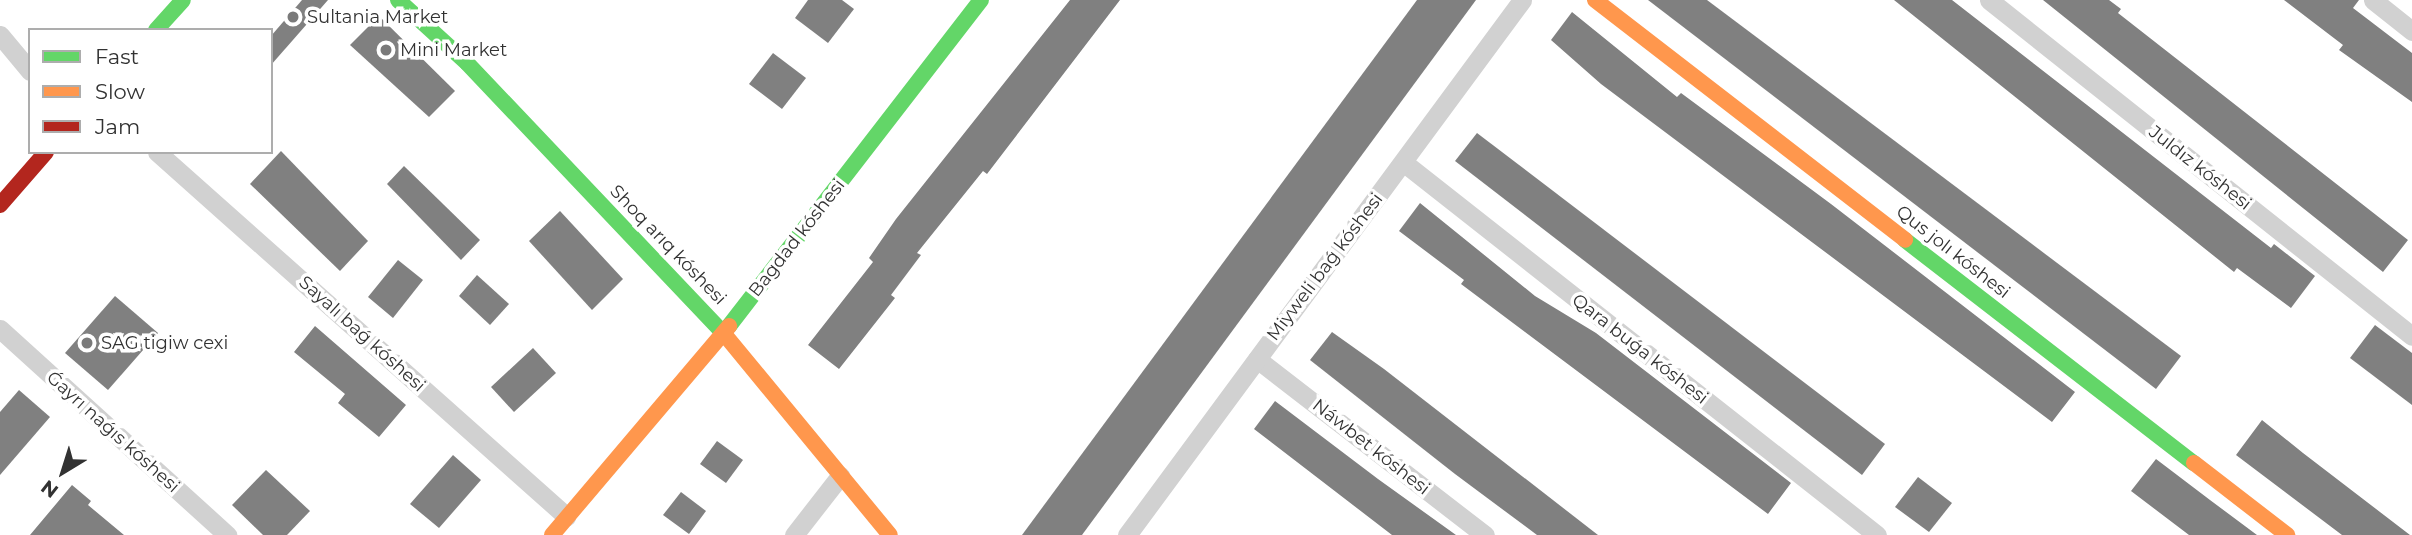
<!DOCTYPE html>
<html>
<head>
<meta charset="utf-8">
<style>
	body { margin:0 }
	#map { position:relative; width:2412px; height:535px; overflow:hidden; background:#fff; font-family:Montserrat,sans-serif }
	div>[style] { position:absolute }
	.building>* { inset:0; background:#808080 }
	.street>* { height:19px; margin:-9.5px; padding:0 9.5px; transform-origin:9.5px; border-radius:9.5px; background:#d1d1d1 }
	.fast>* { height:16px; margin:-8px; padding:0 8px; transform-origin:8px; border-radius:8px; background:#63d668 }
	.slow>* { height:16px; margin:-8px; padding:0 8px; transform-origin:8px; border-radius:8px; background:#ff974d }
	.jam>* { height:16px; margin:-8px; padding:0 8px; transform-origin:8px; border-radius:8px; background:#b3261e }
	.dots>* { width:19px; height:19px; translate:-50% -50%; box-sizing:border-box; border:4px solid #fff; border-radius:50% }
	span { translate:-50% -50%; white-space:nowrap; text-align:center; line-height:1.15; -webkit-text-stroke:7px #fff; paint-order:stroke }
	.poi-label { font-size:18px; color:#323232 }
	.left { translate:0 -50%; text-align:left }
	.street-label { font-size:18px; color:#323232 }
	.legend { position:absolute; left:28px; top:28px; width:245px; height:126px; box-sizing:border-box; background:#fff; border:2px solid #adadad; margin:0; padding:9px 12px; list-style:none; font-size:21px; color:#323232 }
	.legend li { display:flex; align-items:center; gap:14px; height:35px }
	.legend b { width:35px; border:2px solid #adadad }
	.north { position:absolute; left:28px; top:437px; width:70px; height:70px; -webkit-text-stroke:5px #fff; paint-order:stroke; rotate:218deg; font-size:19px; font-weight:700; line-height:28px; text-align:center; color:#323232 }
	.north::after { content:''; display:block; margin:auto; width:24px; height:32px; background:#323232; clip-path:polygon(50% 0,100% 100%,50% 72%,0 100%) }
</style>
</head>
<body>
<div id="map">
	<div class="building">
		<div style="clip-path:polygon(302px 0,328px 0,271px 65px,271px 36px)"></div>
		<div style="clip-path:polygon(808px 0,842px 0,854px 9px,828px 43px,795px 18px)"></div>
		<div style="clip-path:polygon(1070px 0,1120px 0,987px 174px,983px 171px,917px 253px,921px 255px,891px 295px,895px 298px,839px 369px,808px 345px,873px 262px,869px 258px,896px 219px)"></div>
		<div style="clip-path:polygon(1417px 0,1476px 0,1082px 535px,1022px 535px)"></div>
		<div style="clip-path:polygon(1648px 0,1707px 0,2181px 356px,2156px 389px)"></div>
		<div style="clip-path:polygon(1894px 0,1952px 0,2271px 248px,2274px 244px,2315px 276px,2291px 308px,2237px 268px,2234px 272px)"></div>
		<div style="clip-path:polygon(2043px 0,2109px 0,2121px 9px,2118px 13px,2408px 240px,2383px 272px)"></div>
		<div style="clip-path:polygon(2284px 0,2359px 0,2353px 8px,2412px 53px,2412px 102px,2339px 50px,2343px 45px)"></div>
		<div style="clip-path:polygon(1572px 12px,1677px 97px,1681px 93px,1831px 204px,2075px 392px,2052px 422px,1601px 84px,1551px 40px)"></div>
		<div style="clip-path:polygon(379px 16px,455px 91px,429px 117px,350px 45px)"></div>
		<div style="clip-path:polygon(773px 53px,806px 78px,782px 109px,749px 84px)"></div>
		<div style="clip-path:polygon(1477px 133px,1885px 444px,1862px 475px,1455px 161px)"></div>
		<div style="clip-path:polygon(281px 151px,368px 241px,340px 271px,250px 184px)"></div>
		<div style="clip-path:polygon(404px 166px,480px 240px,461px 260px,387px 184px)"></div>
		<div style="clip-path:polygon(1420px 203px,1535px 296px,1596px 333px,1791px 483px,1768px 514px,1461px 284px,1464px 280px,1399px 231px)"></div>
		<div style="clip-path:polygon(560px 211px,623px 279px,592px 310px,529px 241px)"></div>
		<div style="clip-path:polygon(398px 260px,423px 280px,393px 318px,368px 297px)"></div>
		<div style="clip-path:polygon(477px 275px,509px 304px,490px 325px,459px 296px)"></div>
		<div style="clip-path:polygon(115px 296px,158px 333px,108px 390px,65px 353px)"></div>
		<div style="clip-path:polygon(2375px 325px,2412px 353px,2412px 405px,2350px 358px)"></div>
		<div style="clip-path:polygon(315px 326px,406px 405px,379px 437px,338px 403px,345px 394px,294px 352px)"></div>
		<div style="clip-path:polygon(1332px 332px,1384px 369px,1598px 535px,1537px 535px,1455px 474px,1310px 360px)"></div>
		<div style="clip-path:polygon(533px 348px,556px 373px,514px 412px,491px 387px)"></div>
		<div style="clip-path:polygon(19px 390px,50px 417px,0 475px,0 412px)"></div>
		<div style="clip-path:polygon(1275px 401px,1378px 479px,1456px 535px,1392px 535px,1254px 429px)"></div>
		<div style="clip-path:polygon(2262px 420px,2303px 453px,2410px 535px,2342px 535px,2236px 455px)"></div>
		<div style="clip-path:polygon(717px 441px,743px 460px,726px 483px,700px 464px)"></div>
		<div style="clip-path:polygon(453px 455px,481px 480px,439px 528px,410px 504px)"></div>
		<div style="clip-path:polygon(2156px 459px,2210px 500px,2257px 535px,2189px 535px,2131px 491px)"></div>
		<div style="clip-path:polygon(266px 470px,310px 511px,287px 535px,263px 535px,232px 505px)"></div>
		<div style="clip-path:polygon(1918px 477px,1952px 503px,1929px 532px,1895px 507px)"></div>
		<div style="clip-path:polygon(72px 485px,91px 501px,88px 505px,124px 535px,30px 535px)"></div>
		<div style="clip-path:polygon(681px 492px,706px 511px,689px 534px,663px 515px)"></div>
	</div>
	<div class="street">
		<div style="left:1989px;top:0;width:540px;rotate:38.46deg"></div>
		<div style="left:2373px;top:0;width:50px;rotate:38.5deg"></div>
		<div style="left:0;top:35px;width:47px;rotate:50.2deg"></div>
		<div style="left:157px;top:152px;width:548px;rotate:41.67deg"></div>
		<div style="left:1403px;top:162px;width:603px;rotate:38.2deg"></div>
		<div style="left:0;top:329px;width:307px;rotate:42.2deg"></div>
		<div style="left:1257px;top:359px;width:288px;rotate:37.7deg"></div>
		<div style="left:794px;top:535px;width:75px;rotate:-52.1deg"></div>
		<div style="left:1127px;top:535px;width:665px;rotate:-53.56deg"></div>
	</div>
	<div class="fast">
		<div style="left:398px;top:0;width:93px;rotate:42.4deg"></div>
		<div style="left:467px;top:63px;width:375px;rotate:46.5deg"></div>
		<div style="left:156px;top:30px;width:40px;rotate:-48deg"></div>
		<div style="left:1905px;top:240px;width:365px;rotate:37.7deg"></div>
		<div style="left:729px;top:326px;width:412px;rotate:-52.3deg"></div>
	</div>
	<div class="slow">
		<div style="left:1595px;top:0;width:392px;rotate:37.7deg"></div>
		<div style="left:725px;top:335px;width:259px;rotate:50.5deg"></div>
		<div style="left:2194px;top:463px;width:118px;rotate:37.7deg"></div>
		<div style="left:552px;top:535px;width:274px;rotate:-49.7deg"></div>
	</div>
	<div class="jam">
		<div style="left:0;top:205px;width:70px;rotate:-49deg"></div>
	</div>
	<div class="dots">
		<div style="left:293px;top:17px;background:#7a7a7a"></div>
		<div style="left:386px;top:50px;background:#7a7a7a"></div>
		<div style="left:87px;top:343px;background:#7a7a7a"></div>
	</div>
	<div class="poi-label">
		<span class="left" style="left:307px;top:17px">Sultania Market</span>
		<span class="left" style="left:400px;top:50px">Mini Market</span>
		<span class="left" style="left:101px;top:343px">SAG tigiw cexi</span>
	</div>
	<div class="street-label">
		<span style="left:2200px;top:168px;rotate:38deg">Juldız kóshesi</span>
		<span style="left:797px;top:238px;rotate:-52deg">Bagdad kóshesi</span>
		<span style="left:668px;top:245px;rotate:46deg">Shoq arıq kóshesi</span>
		<span style="left:1953px;top:252px;rotate:38deg">Qus jolı kóshesi</span>
		<span style="left:1325px;top:267px;rotate:-53deg">Miyweli baǵ kóshesi</span>
		<span style="left:362px;top:334px;rotate:42deg">Sayalı baǵ kóshesi</span>
		<span style="left:1640px;top:349px;rotate:38deg">Qara buǵa kóshesi</span>
		<span style="left:113px;top:432px;rotate:42deg">Ǵayrı naǵıs kóshesi</span>
		<span style="left:1371px;top:447px;rotate:38deg">Náwbet kóshesi</span>
	</div>
	<ul class="legend">
	<li><b style="height:9px;background:#63d668"></b>Fast</li>
	<li><b style="height:9px;background:#ff974d"></b>Slow</li>
	<li><b style="height:9px;background:#b3261e"></b>Jam</li>
	</ul>
	<div class="north">N</div>
</div>
</body>
</html>
